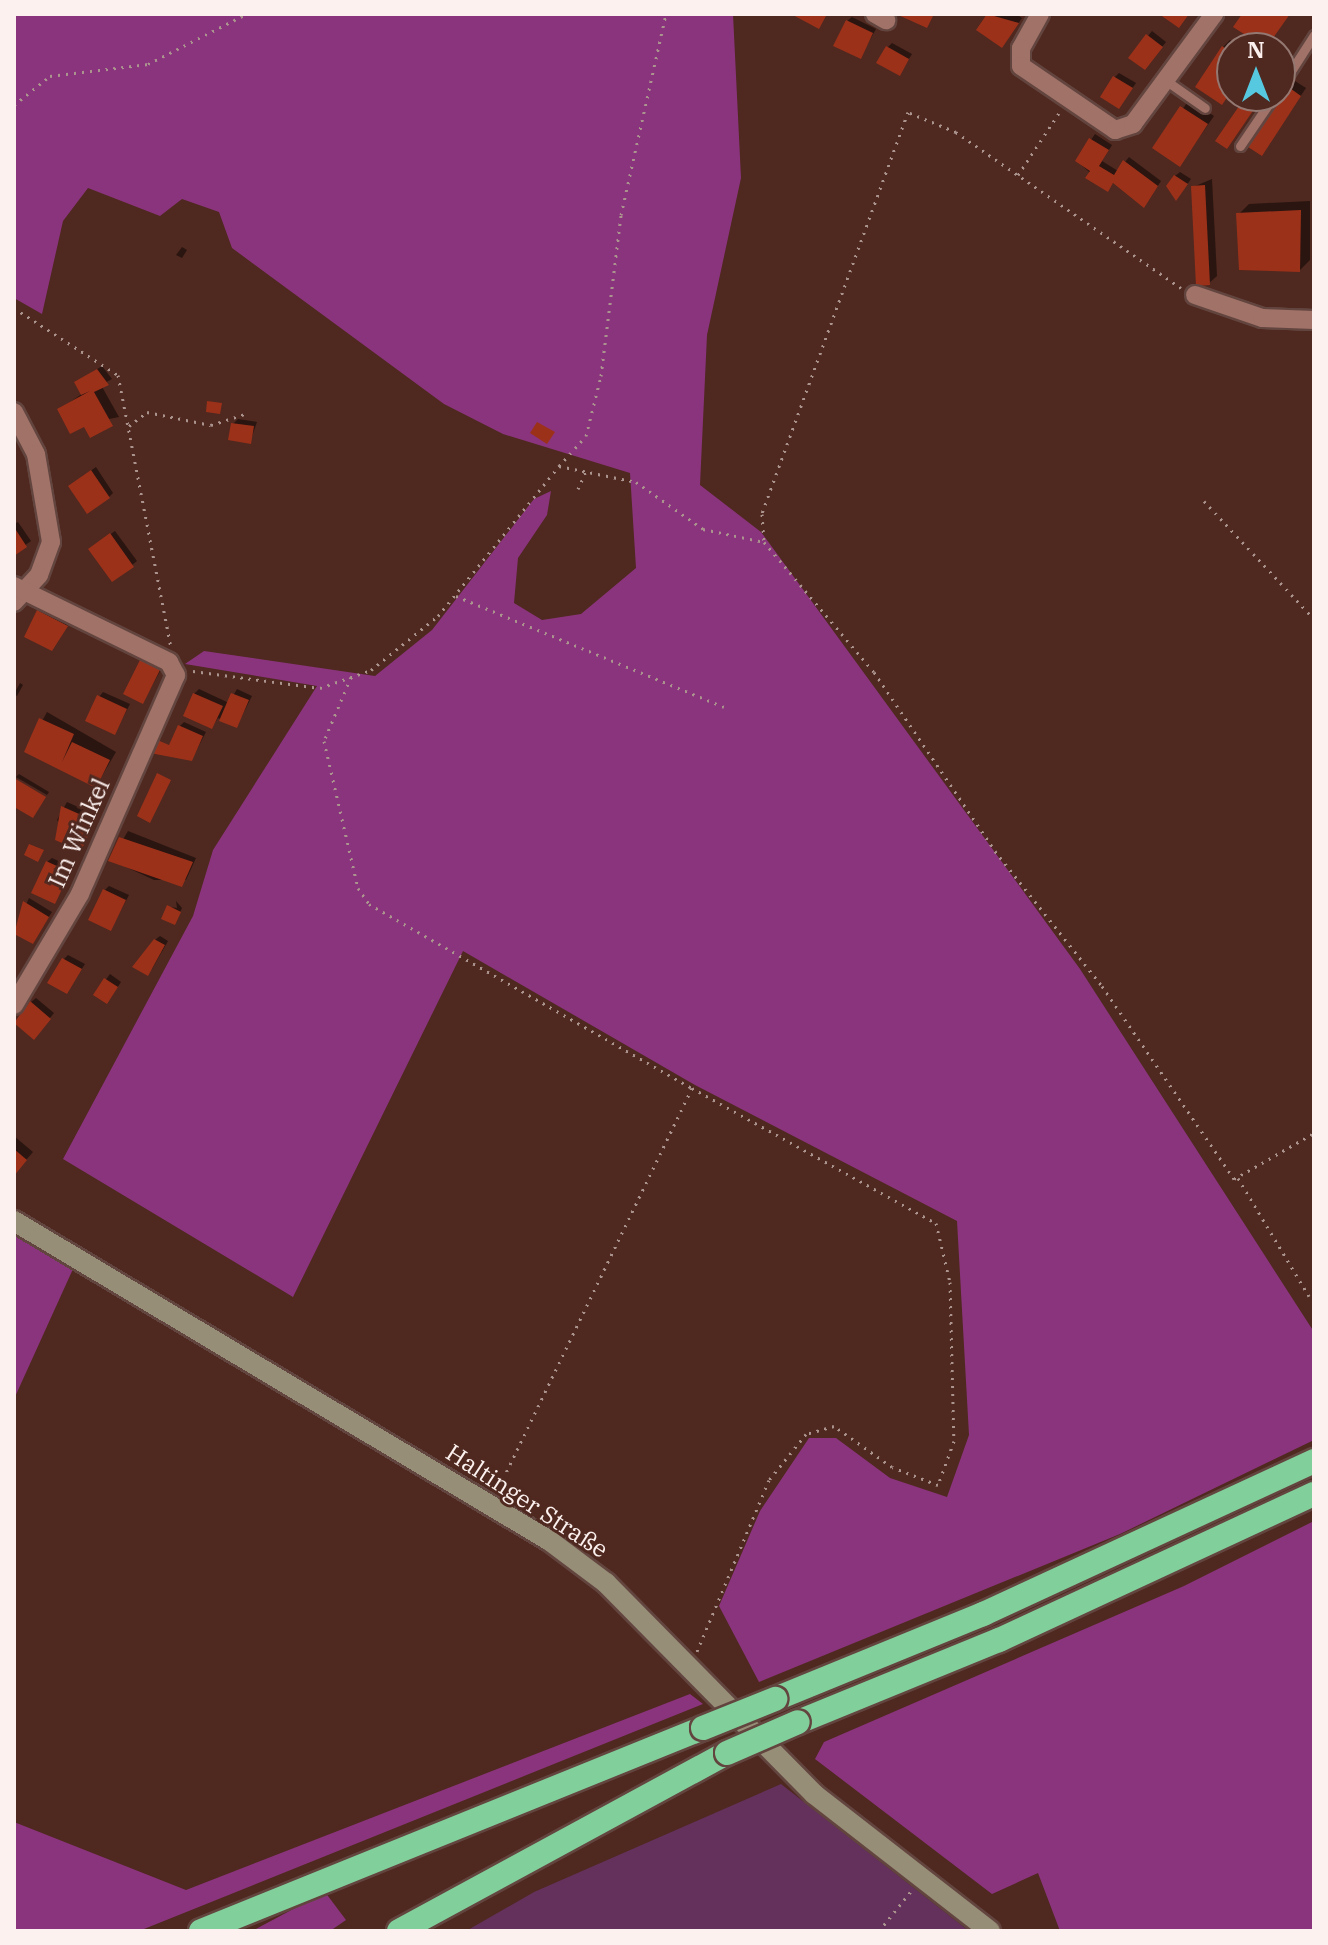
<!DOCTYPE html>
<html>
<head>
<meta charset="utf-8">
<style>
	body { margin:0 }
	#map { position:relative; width:1328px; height:1945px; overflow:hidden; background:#4f281f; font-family:"IBM Plex Serif",serif }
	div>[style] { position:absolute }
	.green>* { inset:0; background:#63315b }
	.forest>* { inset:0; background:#8a347d }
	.shadow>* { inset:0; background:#0007 }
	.building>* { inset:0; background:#9c311a }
	.path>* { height:3px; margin-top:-1.5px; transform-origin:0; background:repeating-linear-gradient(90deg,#ab938e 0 2px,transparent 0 8px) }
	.roads { filter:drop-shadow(2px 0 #63453f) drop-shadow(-2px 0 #63453f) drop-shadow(0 2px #63453f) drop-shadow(0 -2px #63453f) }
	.lane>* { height:9px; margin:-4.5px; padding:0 4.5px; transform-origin:4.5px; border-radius:4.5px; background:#a07268 }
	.street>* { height:18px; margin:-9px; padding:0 9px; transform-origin:9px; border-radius:9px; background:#a07268 }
	.secondary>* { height:20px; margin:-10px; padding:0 10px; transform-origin:10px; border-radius:10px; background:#978e77 }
	.highway>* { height:24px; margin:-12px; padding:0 12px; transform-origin:12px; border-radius:12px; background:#81d09b }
	.bridges { filter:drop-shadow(2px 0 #63453f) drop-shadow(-2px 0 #63453f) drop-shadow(0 2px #63453f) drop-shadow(0 -2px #63453f) }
	.highway-bridge>* { height:24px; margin:-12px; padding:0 12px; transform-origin:12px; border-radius:12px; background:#81d09b }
	span { translate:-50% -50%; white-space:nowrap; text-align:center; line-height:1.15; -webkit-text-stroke:6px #4f281f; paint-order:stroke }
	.street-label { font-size:24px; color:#fcf1ef }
	.frame { position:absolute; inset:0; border:16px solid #fcf1ef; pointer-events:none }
	.north { position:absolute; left:1216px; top:32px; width:80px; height:80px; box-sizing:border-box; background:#4f281f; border:2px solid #947872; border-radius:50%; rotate:0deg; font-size:22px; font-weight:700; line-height:32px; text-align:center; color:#fcf1ef }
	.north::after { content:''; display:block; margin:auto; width:28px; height:36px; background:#56c9e1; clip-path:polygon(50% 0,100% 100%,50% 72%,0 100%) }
</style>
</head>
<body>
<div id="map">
	<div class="green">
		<div style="clip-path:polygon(781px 1784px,969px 1931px,466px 1931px,534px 1892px)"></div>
	</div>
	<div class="forest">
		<div style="clip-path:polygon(14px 14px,733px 14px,741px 178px,707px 335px,700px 485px,761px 532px,1080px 969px,1314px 1332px,1314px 1440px,1120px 1534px,759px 1682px,719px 1606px,760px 1511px,809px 1438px,836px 1438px,890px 1478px,947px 1497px,969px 1435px,957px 1221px,695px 1085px,463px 951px,293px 1297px,63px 1159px,193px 916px,213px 850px,317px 686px,185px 664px,204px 651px,375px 676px,432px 630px,534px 499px,551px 491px,547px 515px,518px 558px,514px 603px,542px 620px,581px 614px,636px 568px,630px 473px,503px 434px,444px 404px,232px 248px,219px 212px,182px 199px,160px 216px,88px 188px,63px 221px,42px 314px,14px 298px)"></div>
		<div style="clip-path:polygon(14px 1228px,73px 1269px,14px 1399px)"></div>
		<div style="clip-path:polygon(1314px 1521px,1314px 1931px,1060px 1931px,1038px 1873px,992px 1894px,815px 1759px,824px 1742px,1184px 1586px)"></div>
		<div style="clip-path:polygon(690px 1694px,703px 1704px,139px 1931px,14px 1931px,14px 1822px,186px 1890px)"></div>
		<div style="clip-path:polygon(325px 1892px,346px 1920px,330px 1931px,252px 1931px)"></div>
	</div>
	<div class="shadow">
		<div style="clip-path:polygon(989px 14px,1016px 14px,1022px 18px,1006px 41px,978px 30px)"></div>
		<div style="clip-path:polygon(852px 17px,876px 29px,860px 57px,847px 21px)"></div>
		<div style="clip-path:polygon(1152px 31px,1166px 42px,1149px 63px,1148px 36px)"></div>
		<div style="clip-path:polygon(1230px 40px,1243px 48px,1232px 48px,1232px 90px,1222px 102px,1223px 47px)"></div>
		<div style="clip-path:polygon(892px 43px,912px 54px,899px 74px,887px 48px)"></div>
		<div style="clip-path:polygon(1119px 73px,1136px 83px,1119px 107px,1115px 77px)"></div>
		<div style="clip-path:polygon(1295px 81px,1306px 88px,1262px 153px,1288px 88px)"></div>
		<div style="clip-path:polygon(1189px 100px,1214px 116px,1180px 165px,1155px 148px)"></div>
		<div style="clip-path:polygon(1095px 134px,1112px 145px,1102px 161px,1118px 171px,1129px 157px,1161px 181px,1148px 201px,1114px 182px,1108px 189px,1077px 161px)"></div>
		<div style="clip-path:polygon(1180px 172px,1191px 179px,1180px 194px,1175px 176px)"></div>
		<div style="clip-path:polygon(1212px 179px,1217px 276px,1209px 283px,1193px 187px)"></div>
		<div style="clip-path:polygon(1310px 201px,1310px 260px,1300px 270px,1239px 214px,1249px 204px)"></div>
		<div style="clip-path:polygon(182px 247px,187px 250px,182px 258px,176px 255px)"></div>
		<div style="clip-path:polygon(102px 366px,112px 379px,101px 385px,119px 417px,84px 424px,59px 410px,83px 393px,77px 382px)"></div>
		<div style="clip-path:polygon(238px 419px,257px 422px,250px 442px,233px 424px)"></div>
		<div style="clip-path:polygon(96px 467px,113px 493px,109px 497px,75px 482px)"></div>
		<div style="clip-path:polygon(18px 522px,31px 541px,14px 553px,14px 524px)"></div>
		<div style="clip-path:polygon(115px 531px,137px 561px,132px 565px,95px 545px)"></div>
		<div style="clip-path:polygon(43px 607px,70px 621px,56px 644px,39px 612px)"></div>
		<div style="clip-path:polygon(146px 657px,163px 666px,143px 702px,141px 662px)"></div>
		<div style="clip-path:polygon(20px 683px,23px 685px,17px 696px,14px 694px)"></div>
		<div style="clip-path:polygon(199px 689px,229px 703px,237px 689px,252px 696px,237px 726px,218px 718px,212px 727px,194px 694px)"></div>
		<div style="clip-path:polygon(103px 692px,130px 704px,115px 733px,99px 697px)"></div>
		<div style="clip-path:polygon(47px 712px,116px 752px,96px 786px,26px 751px)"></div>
		<div style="clip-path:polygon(184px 722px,206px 732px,192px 759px,180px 726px)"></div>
		<div style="clip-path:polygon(19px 774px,49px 792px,47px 795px,16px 777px)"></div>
		<div style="clip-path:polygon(67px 802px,98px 816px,80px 849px,57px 820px)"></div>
		<div style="clip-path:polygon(128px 831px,196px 858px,186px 880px,154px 880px,111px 860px)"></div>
		<div style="clip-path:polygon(52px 858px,73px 868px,55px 901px,47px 862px)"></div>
		<div style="clip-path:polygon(109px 886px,129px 895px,111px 929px,105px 890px)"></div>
		<div style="clip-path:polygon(29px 898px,52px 912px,32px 942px,14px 931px)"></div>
		<div style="clip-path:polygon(176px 901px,182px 908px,176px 921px,169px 907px,177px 908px)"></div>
		<div style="clip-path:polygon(160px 936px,168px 941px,152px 969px,155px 940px)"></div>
		<div style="clip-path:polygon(68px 955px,85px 964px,67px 992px,64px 959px)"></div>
		<div style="clip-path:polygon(110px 974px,121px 982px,111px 997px,95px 995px)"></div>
		<div style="clip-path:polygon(36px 998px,54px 1013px,38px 1033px,31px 1002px)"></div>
		<div style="clip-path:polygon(14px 1136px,33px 1152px,14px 1174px)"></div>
	</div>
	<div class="building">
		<div style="clip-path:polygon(791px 14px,827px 14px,819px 29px)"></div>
		<div style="clip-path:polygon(896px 14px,934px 14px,927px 28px)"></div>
		<div style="clip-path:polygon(987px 14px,1019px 23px,1002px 48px,976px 30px)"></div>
		<div style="clip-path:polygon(1159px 14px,1189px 14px,1179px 28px)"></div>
		<div style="clip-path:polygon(1242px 14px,1290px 14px,1266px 48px,1233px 27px)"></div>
		<div style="clip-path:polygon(846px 20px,873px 33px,861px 59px,833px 46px)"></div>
		<div style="clip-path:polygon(1146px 34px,1163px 47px,1145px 70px,1128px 58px)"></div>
		<div style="clip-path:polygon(886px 46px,909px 59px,900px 76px,876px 63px)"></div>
		<div style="clip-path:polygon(1222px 46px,1232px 53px,1232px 90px,1222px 105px,1195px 87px)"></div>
		<div style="clip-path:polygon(1113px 76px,1133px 88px,1119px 109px,1100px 97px)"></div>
		<div style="clip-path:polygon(1287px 86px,1301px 96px,1262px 156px,1248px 147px)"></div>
		<div style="clip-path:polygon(1246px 96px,1263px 96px,1227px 149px,1215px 141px)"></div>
		<div style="clip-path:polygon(1180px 106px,1208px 124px,1180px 167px,1152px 148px)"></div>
		<div style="clip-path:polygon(1089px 138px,1109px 150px,1099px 166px,1114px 175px,1123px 160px,1158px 186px,1144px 208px,1113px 183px,1108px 192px,1085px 178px,1090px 171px,1075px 161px)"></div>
		<div style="clip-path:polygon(1174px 175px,1188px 184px,1176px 201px,1166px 186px)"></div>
		<div style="clip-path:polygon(1205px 185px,1210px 285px,1196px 286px,1191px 186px)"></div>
		<div style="clip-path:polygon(1301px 210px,1300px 272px,1239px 270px,1236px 213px)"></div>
		<div style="clip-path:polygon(97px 369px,109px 385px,94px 392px,113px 426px,90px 438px,84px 427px,70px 434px,57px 409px,90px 391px,81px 395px,74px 382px)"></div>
		<div style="clip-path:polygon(207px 401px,222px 403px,220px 414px,206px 412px)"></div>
		<div style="clip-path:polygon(537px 422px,555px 432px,547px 444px,530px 433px)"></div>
		<div style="clip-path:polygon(231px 423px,254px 426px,251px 444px,228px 440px)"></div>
		<div style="clip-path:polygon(91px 470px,110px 498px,87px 514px,68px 486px)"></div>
		<div style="clip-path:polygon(14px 527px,27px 547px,14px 556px)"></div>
		<div style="clip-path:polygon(110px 533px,134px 567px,112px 582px,88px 549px)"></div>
		<div style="clip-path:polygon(37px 610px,68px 626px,52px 651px,24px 637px)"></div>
		<div style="clip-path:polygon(140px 660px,160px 670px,143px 704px,123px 694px)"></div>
		<div style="clip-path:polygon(193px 693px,223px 706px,212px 729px,183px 716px)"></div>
		<div style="clip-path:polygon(231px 693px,249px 700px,237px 728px,219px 721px)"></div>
		<div style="clip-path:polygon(97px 695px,127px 709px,115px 735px,85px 721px)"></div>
		<div style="clip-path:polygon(39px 718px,74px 734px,62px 762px,72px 742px,110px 760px,96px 788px,24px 752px)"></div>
		<div style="clip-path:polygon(178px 725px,203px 736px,192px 761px,150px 753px,155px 739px,169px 745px)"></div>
		<div style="clip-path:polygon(157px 773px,171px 780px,150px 823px,137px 816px)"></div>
		<div style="clip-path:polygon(14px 778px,46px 797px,33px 818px,14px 807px)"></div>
		<div style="clip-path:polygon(61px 806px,95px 821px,81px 851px,55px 840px)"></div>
		<div style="clip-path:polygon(119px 837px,193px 862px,182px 887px,108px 861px)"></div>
		<div style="clip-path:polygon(29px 844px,44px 850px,38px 862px,24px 855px)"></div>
		<div style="clip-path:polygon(46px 861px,70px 872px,55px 904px,31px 893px)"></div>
		<div style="clip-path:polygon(103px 889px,126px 900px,111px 931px,88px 920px)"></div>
		<div style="clip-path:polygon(23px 901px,49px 917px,33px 944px,14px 934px)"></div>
		<div style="clip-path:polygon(167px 905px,181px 912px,175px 925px,161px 919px)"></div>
		<div style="clip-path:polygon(154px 939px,165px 945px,148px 976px,132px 967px)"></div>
		<div style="clip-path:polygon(62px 958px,82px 969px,67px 994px,47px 983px)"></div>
		<div style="clip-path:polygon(104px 978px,118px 987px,107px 1004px,93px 995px)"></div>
		<div style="clip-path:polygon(30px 1001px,51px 1019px,34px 1040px,14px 1023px)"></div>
		<div style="clip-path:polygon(14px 1149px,27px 1160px,14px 1176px)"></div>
	</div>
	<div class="path">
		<div style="left:14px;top:105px;width:46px;rotate:-38.9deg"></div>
		<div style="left:50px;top:76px;width:99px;rotate:-7deg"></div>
		<div style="left:148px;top:64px;width:110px;rotate:-27deg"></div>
		<div style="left:1018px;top:175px;width:74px;rotate:-56.5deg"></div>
		<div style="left:1181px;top:288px;width:274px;rotate:-145.3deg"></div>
		<div style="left:956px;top:132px;width:52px;rotate:-157.4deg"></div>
		<div style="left:908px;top:112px;width:428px;rotate:110deg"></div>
		<div style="left:762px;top:514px;width:28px;rotate:86deg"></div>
		<div style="left:764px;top:542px;width:170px;rotate:49.8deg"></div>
		<div style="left:874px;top:672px;width:216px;rotate:55.9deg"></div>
		<div style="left:995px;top:851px;width:172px;rotate:51.6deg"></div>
		<div style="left:1102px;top:986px;width:234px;rotate:55.6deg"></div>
		<div style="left:1234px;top:1179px;width:92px;rotate:-29.9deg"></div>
		<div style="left:14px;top:308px;width:124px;rotate:32.8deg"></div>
		<div style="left:118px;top:375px;width:277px;rotate:79deg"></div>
		<div style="left:129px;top:426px;width:23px;rotate:-38deg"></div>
		<div style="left:147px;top:412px;width:65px;rotate:11.5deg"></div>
		<div style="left:211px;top:425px;width:36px;rotate:-18deg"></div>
		<div style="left:559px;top:466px;width:40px;rotate:-48deg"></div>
		<div style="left:586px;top:436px;width:62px;rotate:-76deg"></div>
		<div style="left:601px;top:376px;width:162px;rotate:-82.9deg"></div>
		<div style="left:621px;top:215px;width:206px;rotate:-77.4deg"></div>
		<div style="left:578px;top:489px;width:20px;rotate:-66deg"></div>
		<div style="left:1204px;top:501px;width:161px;rotate:47deg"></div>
		<div style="left:456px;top:596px;width:290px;rotate:22.5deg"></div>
		<div style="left:193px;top:671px;width:128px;rotate:7.6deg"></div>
		<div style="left:320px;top:688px;width:54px;rotate:-19.4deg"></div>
		<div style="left:371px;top:670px;width:86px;rotate:-38.9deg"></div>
		<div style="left:438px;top:616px;width:193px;rotate:-51.1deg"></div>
		<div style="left:559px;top:466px;width:79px;rotate:11.7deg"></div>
		<div style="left:636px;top:482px;width:82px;rotate:35deg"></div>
		<div style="left:703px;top:529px;width:62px;rotate:12deg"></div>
		<div style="left:351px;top:677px;width:69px;rotate:112.9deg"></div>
		<div style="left:324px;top:741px;width:151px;rotate:77deg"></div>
		<div style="left:358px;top:888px;width:19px;rotate:55deg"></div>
		<div style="left:369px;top:904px;width:372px;rotate:29.7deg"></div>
		<div style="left:692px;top:1088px;width:448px;rotate:115.8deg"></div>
		<div style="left:692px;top:1088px;width:279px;rotate:29deg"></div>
		<div style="left:936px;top:1223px;width:61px;rotate:76.7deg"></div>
		<div style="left:950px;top:1282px;width:159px;rotate:88.6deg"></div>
		<div style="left:954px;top:1441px;width:47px;rotate:110deg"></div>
		<div style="left:938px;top:1485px;width:49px;rotate:-158.6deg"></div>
		<div style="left:892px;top:1467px;width:71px;rotate:-144.7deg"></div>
		<div style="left:834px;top:1426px;width:29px;rotate:164deg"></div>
		<div style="left:806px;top:1434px;width:59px;rotate:128.8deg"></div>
		<div style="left:769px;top:1480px;width:186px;rotate:112.8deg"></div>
		<div style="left:1238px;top:1178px;width:138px;rotate:59deg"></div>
		<div style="left:879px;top:1931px;width:51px;rotate:-51.3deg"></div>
	</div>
	<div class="roads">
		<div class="lane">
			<div style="left:1168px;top:82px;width:45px;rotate:35.1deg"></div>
			<div style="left:1280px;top:88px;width:63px;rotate:-57.3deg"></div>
			<div style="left:1240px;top:146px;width:60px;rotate:-55.8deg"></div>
		</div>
		<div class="street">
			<div style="left:875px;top:14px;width:13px;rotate:29deg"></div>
			<div style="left:1040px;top:14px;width:39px;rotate:119deg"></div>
			<div style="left:1021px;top:48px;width:18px;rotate:90deg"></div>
			<div style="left:1021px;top:66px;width:114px;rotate:34.2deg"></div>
			<div style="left:1115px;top:130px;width:19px;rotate:-18deg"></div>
			<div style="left:1133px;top:124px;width:137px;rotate:-53.6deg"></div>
			<div style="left:1195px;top:295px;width:71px;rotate:18.9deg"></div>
			<div style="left:1262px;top:318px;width:52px;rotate:2.2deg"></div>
			<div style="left:14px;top:412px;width:47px;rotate:62.4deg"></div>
			<div style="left:36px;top:454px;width:89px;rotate:80.3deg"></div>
			<div style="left:51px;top:542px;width:35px;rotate:110deg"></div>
			<div style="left:39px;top:575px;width:37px;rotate:133deg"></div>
			<div style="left:14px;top:586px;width:173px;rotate:26.1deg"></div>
			<div style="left:169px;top:662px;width:15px;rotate:62deg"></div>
			<div style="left:176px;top:675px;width:239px;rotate:113.7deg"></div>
			<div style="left:80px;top:894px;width:129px;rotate:120.7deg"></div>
		</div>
		<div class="secondary">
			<div style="left:14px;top:1221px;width:624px;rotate:30.84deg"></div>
			<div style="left:550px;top:1541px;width:70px;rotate:36.9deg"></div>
			<div style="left:606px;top:1583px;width:296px;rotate:45.4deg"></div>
			<div style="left:814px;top:1794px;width:223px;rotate:37.9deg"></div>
		</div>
		<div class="highway">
			<div style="left:775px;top:1699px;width:225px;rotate:-22.2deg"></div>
			<div style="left:983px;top:1614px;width:365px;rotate:-24.8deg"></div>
			<div style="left:798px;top:1722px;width:217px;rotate:-22.2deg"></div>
			<div style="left:999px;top:1640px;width:347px;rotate:-24.9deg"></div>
			<div style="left:201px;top:1931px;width:541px;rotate:-22.02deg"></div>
			<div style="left:399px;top:1931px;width:373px;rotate:-28.5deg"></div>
		</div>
	</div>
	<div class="bridges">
		<div class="highway-bridge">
			<div style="left:703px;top:1728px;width:78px;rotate:-21.9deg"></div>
			<div style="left:727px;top:1753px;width:77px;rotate:-23.6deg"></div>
		</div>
	</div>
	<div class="street-label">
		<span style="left:79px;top:833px;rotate:-66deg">Im Winkel</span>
		<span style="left:527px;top:1501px;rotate:33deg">Haltinger Straße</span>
	</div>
	<div class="frame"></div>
	<div class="north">N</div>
</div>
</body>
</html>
